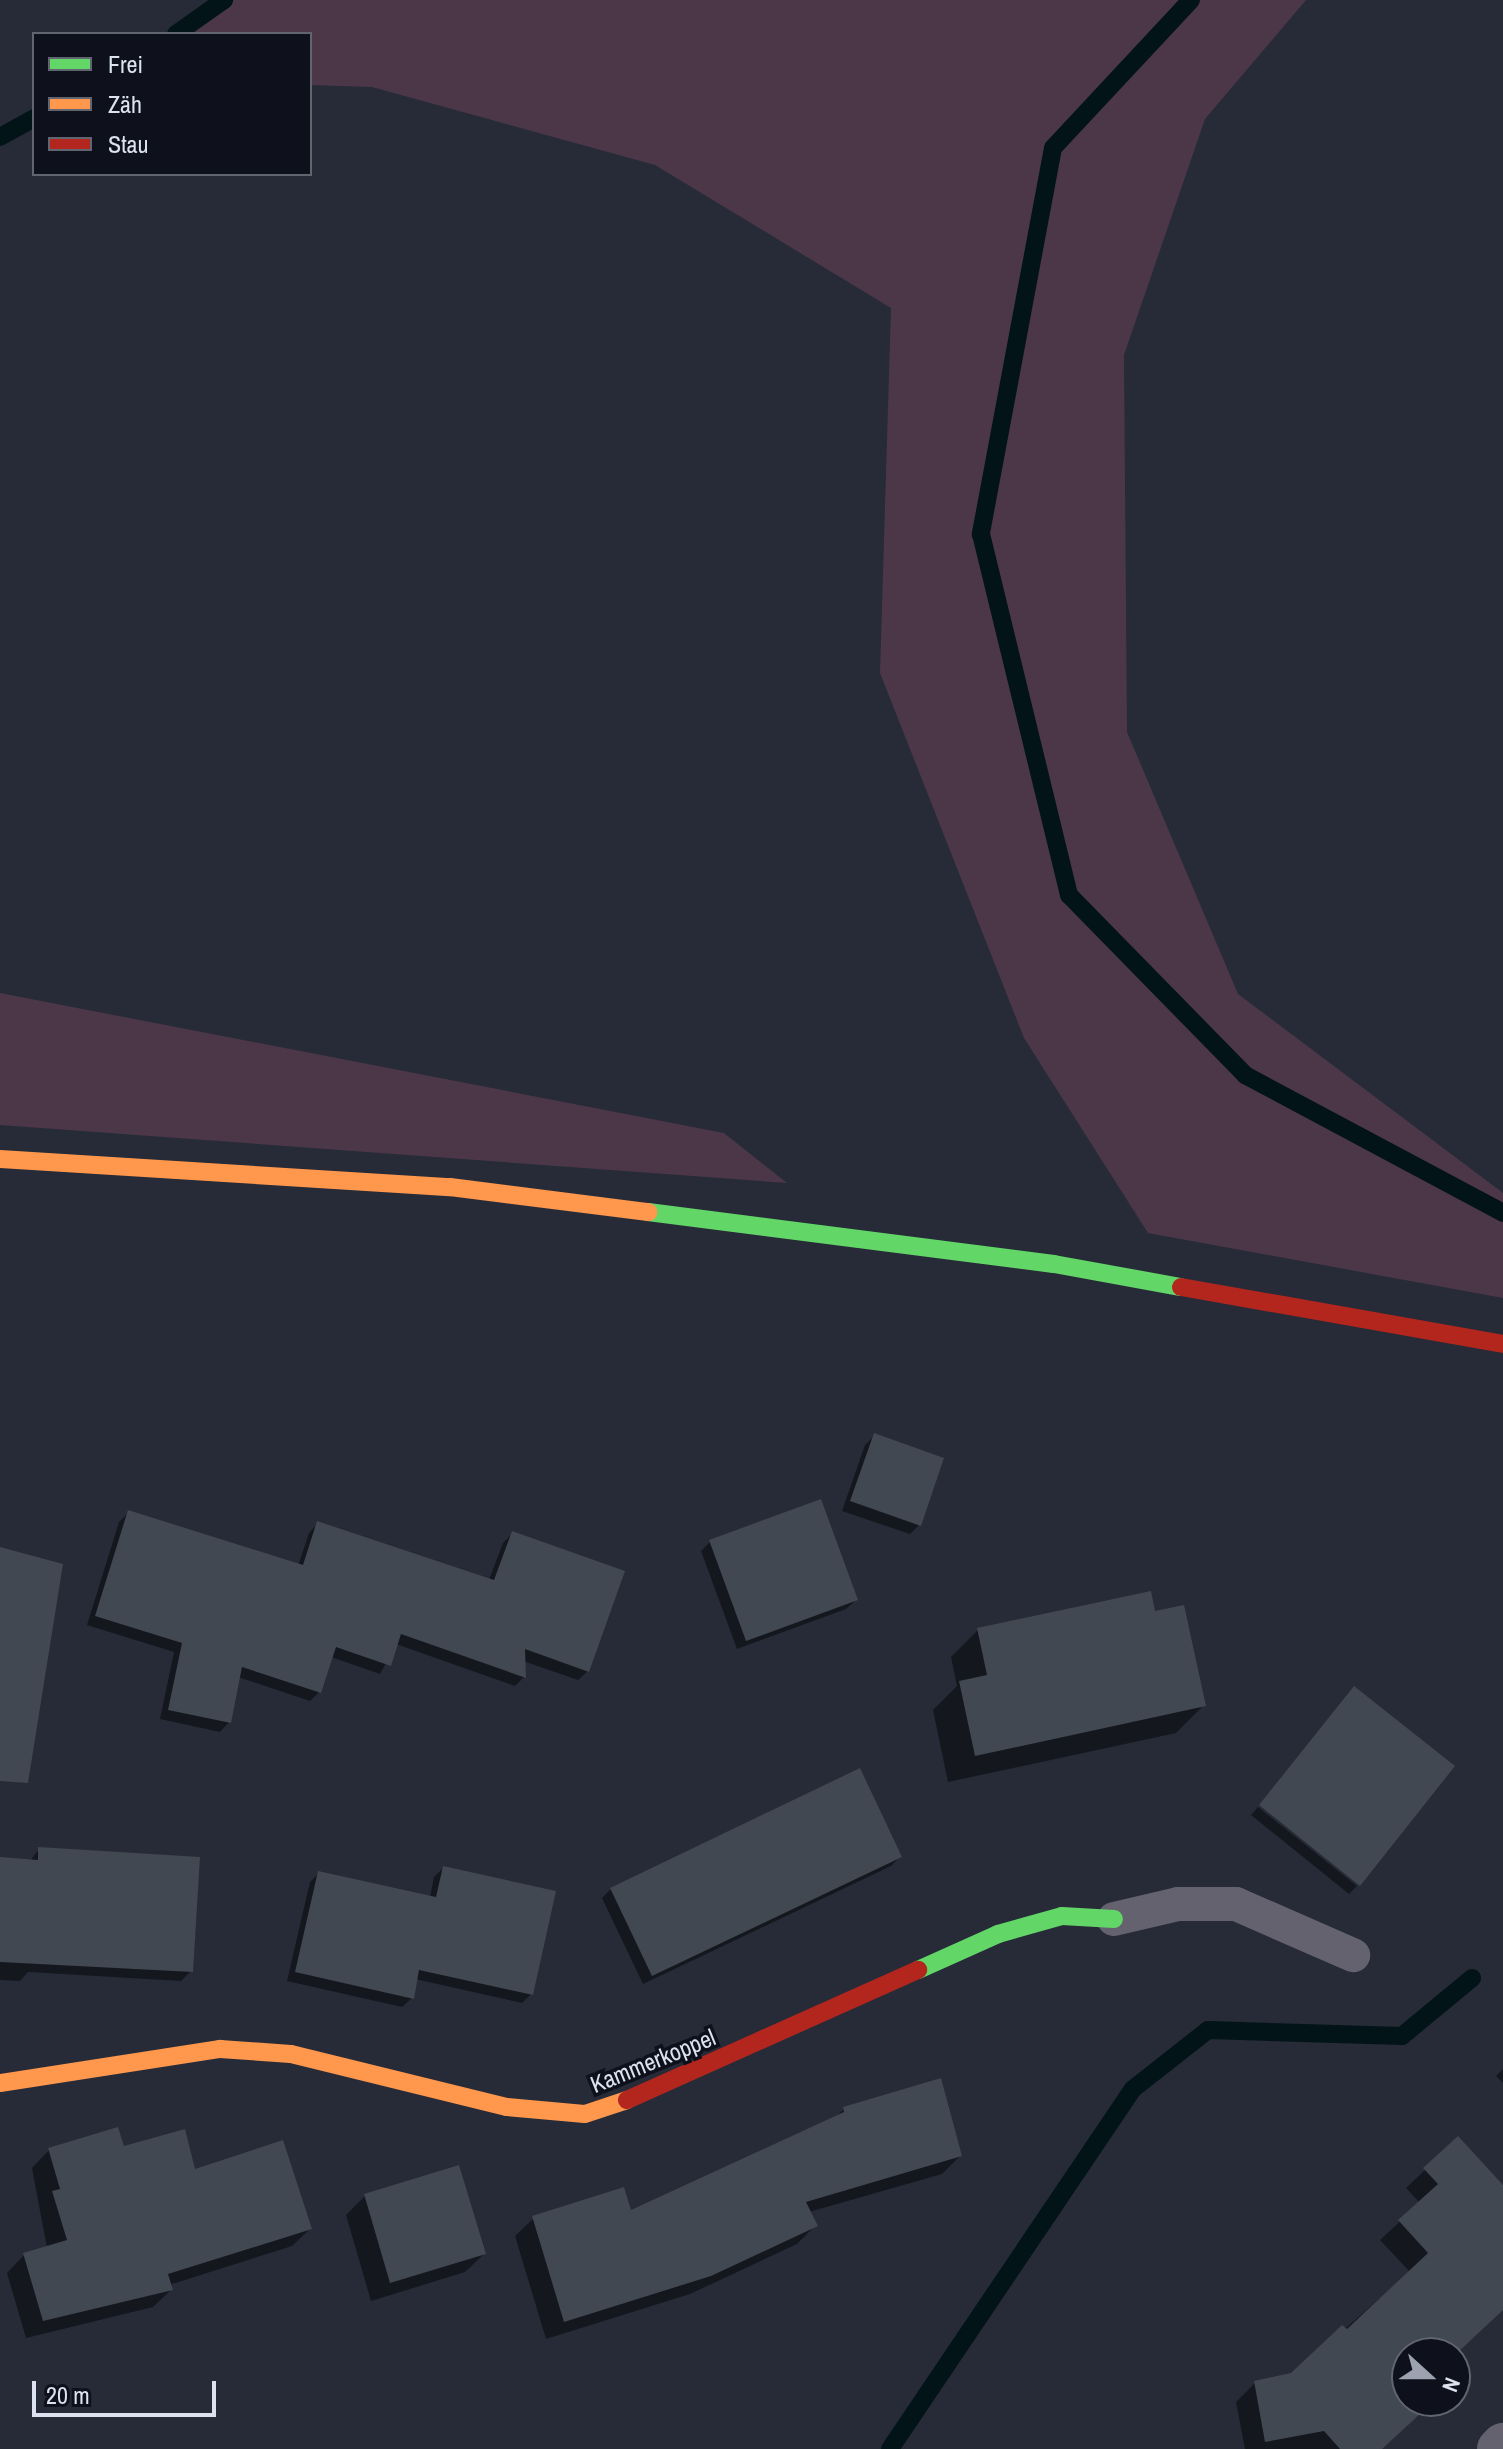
<!DOCTYPE html>
<html>
<head>
<meta charset="utf-8">
<style>
	body { margin:0 }
	#map { position:relative; width:1503px; height:2449px; overflow:hidden; background:#262b37; font-family:"Archivo Narrow",sans-serif }
	div>[style] { position:absolute }
	.green>* { inset:0; background:#4c3749 }
	.shadow>* { inset:0; background:#0007 }
	.stream>* { height:18px; margin:-9px; padding:0 9px; transform-origin:9px; border-radius:9px; background:#031418 }
	.building>* { inset:0; background:#414851 }
	.lane>* { height:34px; margin:-17px; padding:0 17px; transform-origin:17px; border-radius:17px; background:#64626e }
	.street>* { height:44px; margin:-22px; padding:0 22px; transform-origin:22px; border-radius:22px; background:#64626e }
	.fast>* { height:18px; margin:-9px; padding:0 9px; transform-origin:9px; border-radius:9px; background:#63d668 }
	.slow>* { height:18px; margin:-9px; padding:0 9px; transform-origin:9px; border-radius:9px; background:#ff974d }
	.jam>* { height:18px; margin:-9px; padding:0 9px; transform-origin:9px; border-radius:9px; background:#b3261e }
	span { translate:-50% -50%; white-space:nowrap; text-align:center; line-height:1.15; -webkit-text-stroke:7px #0e111b; paint-order:stroke }
	.street-label { font-size:24px; color:#dce2f0 }
	.legend { position:absolute; left:32px; top:32px; width:280px; height:144px; box-sizing:border-box; background:#0e111b; border:2px solid #606570; margin:0; padding:10px 14px; list-style:none; font-size:24px; color:#dce2f0 }
	.legend li { display:flex; align-items:center; gap:16px; height:40px }
	.legend b { width:40px; border:2px solid #606570 }
	.north { position:absolute; left:1391px; top:2337px; width:80px; height:80px; box-sizing:border-box; background:#0e111b; border:2px solid #606570; border-radius:50%; rotate:111deg; font-size:22px; font-weight:700; line-height:32px; text-align:center; color:#dce2f0 }
	.north::after { content:''; display:block; margin:auto; width:28px; height:36px; background:#9ca2af; clip-path:polygon(50% 0,100% 100%,50% 72%,0 100%) }
	.scale { position:absolute; left:32px; top:2381px; width:184px; height:36px; box-sizing:border-box; border:4px solid #dce2f0; border-top:0; padding-left:10px; font-size:24px; line-height:28px; white-space:nowrap; color:#dce2f0; -webkit-text-stroke:6px #0e111b; paint-order:stroke }
</style>
</head>
<body>
<div id="map">
	<div class="green">
		<div style="clip-path:polygon(224px 0,1306px 0,1205px 119px,1124px 355px,1127px 732px,1238px 994px,1503px 1193px,1503px 1298px,1148px 1233px,1024px 1038px,880px 673px,891px 308px,655px 165px,372px 87px,310px 85px,310px 34px,176px 34px)"></div>
		<div style="clip-path:polygon(0 993px,724px 1133px,787px 1183px,0 1125px)"></div>
	</div>
	<div class="shadow">
		<div style="clip-path:polygon(874px 1436px,919px 1525px,910px 1534px,842px 1511px,865px 1445px)"></div>
		<div style="clip-path:polygon(129px 1512px,298px 1566px,309px 1533px,318px 1523px,489px 1580px,503px 1543px,512px 1534px,588px 1671px,578px 1680px,523px 1661px,524px 1677px,515px 1686px,396px 1644px,380px 1674px,331px 1657px,319px 1692px,310px 1701px,238px 1677px,229px 1722px,220px 1732px,160px 1719px,174px 1652px,87px 1625px,119px 1522px)"></div>
		<div style="clip-path:polygon(710px 1542px,856px 1600px,846px 1609px,737px 1649px,701px 1551px)"></div>
		<div style="clip-path:polygon(1154px 1613px,1203px 1706px,1176px 1733px,948px 1782px,933px 1710px,957px 1686px,951px 1657px,978px 1630px)"></div>
		<div style="clip-path:polygon(1258px 1807px,1357px 1886px,1349px 1894px,1251px 1815px)"></div>
		<div style="clip-path:polygon(39px 1849px,191px 1971px,181px 1981px,28px 1972px,20px 1981px,0 1980px,0 1859px,30px 1861px)"></div>
		<div style="clip-path:polygon(900px 1857px,891px 1866px,643px 1984px,602px 1898px,611px 1889px)"></div>
		<div style="clip-path:polygon(443px 1868px,531px 1994px,522px 2003px,415px 1979px,412px 1998px,402px 2007px,287px 1981px,310px 1882px,319px 1873px,430px 1897px,434px 1877px)"></div>
		<div style="clip-path:polygon(1503px 2069px,1503px 2083px,1496px 2076px)"></div>
		<div style="clip-path:polygon(844px 2109px,960px 2156px,942px 2174px,809px 2212px,815px 2226px,797px 2244px,690px 2294px,546px 2339px,515px 2236px,534px 2218px,630px 2213px,834px 2119px)"></div>
		<div style="clip-path:polygon(122px 2149px,193px 2171px,310px 2229px,292px 2246px,169px 2285px,171px 2290px,153px 2307px,26px 2338px,7px 2273px,24px 2255px,47px 2248px,32px 2168px,49px 2150px)"></div>
		<div style="clip-path:polygon(1425px 2170px,1503px 2188px,1503px 2308px,1407px 2353px,1407px 2401px,1432px 2401px,1381px 2449px,1245px 2449px,1236px 2402px,1255px 2383px,1292px 2375px,1410px 2272px,1380px 2240px,1420px 2203px,1406px 2188px)"></div>
		<div style="clip-path:polygon(365px 2196px,484px 2254px,465px 2272px,371px 2301px,346px 2215px)"></div>
	</div>
	<div class="stream">
		<div style="left:1191px;top:0;width:202px;rotate:133deg"></div>
		<div style="left:1053px;top:148px;width:393px;rotate:100.6deg"></div>
		<div style="left:981px;top:534px;width:372px;rotate:76.3deg"></div>
		<div style="left:1069px;top:895px;width:252px;rotate:45.6deg"></div>
		<div style="left:1245px;top:1075px;width:293px;rotate:28.1deg"></div>
		<div style="left:176px;top:34px;width:59px;rotate:-35.3deg"></div>
		<div style="left:0;top:137px;width:39px;rotate:-29deg"></div>
		<div style="left:890px;top:2449px;width:434px;rotate:-56deg"></div>
		<div style="left:1133px;top:2089px;width:95px;rotate:-38.2deg"></div>
		<div style="left:1208px;top:2030px;width:194px;rotate:1.8deg"></div>
		<div style="left:1402px;top:2036px;width:91px;rotate:-39.6deg"></div>
	</div>
	<div class="building">
		<div style="clip-path:polygon(874px 1433px,944px 1458px,921px 1526px,850px 1501px)"></div>
		<div style="clip-path:polygon(821px 1499px,858px 1600px,746px 1641px,709px 1540px)"></div>
		<div style="clip-path:polygon(128px 1510px,303px 1565px,317px 1521px,494px 1580px,512px 1531px,625px 1571px,589px 1672px,525px 1649px,526px 1678px,401px 1634px,391px 1666px,336px 1647px,321px 1693px,242px 1667px,231px 1723px,168px 1710px,182px 1643px,95px 1616px)"></div>
		<div style="clip-path:polygon(0 1547px,63px 1564px,28px 1783px,0 1781px)"></div>
		<div style="clip-path:polygon(1151px 1591px,1155px 1611px,1184px 1605px,1206px 1706px,975px 1756px,959px 1681px,987px 1675px,977px 1628px)"></div>
		<div style="clip-path:polygon(1354px 1686px,1455px 1766px,1360px 1886px,1259px 1805px)"></div>
		<div style="clip-path:polygon(860px 1768px,902px 1857px,652px 1976px,610px 1888px)"></div>
		<div style="clip-path:polygon(38px 1847px,200px 1857px,193px 1972px,0 1962px,0 1857px,38px 1860px)"></div>
		<div style="clip-path:polygon(443px 1866px,556px 1891px,533px 1995px,419px 1970px,414px 1999px,295px 1972px,318px 1871px,436px 1897px)"></div>
		<div style="clip-path:polygon(941px 2078px,962px 2156px,806px 2202px,818px 2226px,711px 2276px,564px 2322px,532px 2216px,624px 2187px,631px 2210px,844px 2112px,843px 2107px)"></div>
		<div style="clip-path:polygon(118px 2127px,124px 2146px,185px 2129px,195px 2169px,283px 2140px,312px 2229px,168px 2274px,173px 2290px,43px 2321px,23px 2253px,67px 2240px,52px 2191px,60px 2189px,48px 2148px)"></div>
		<div style="clip-path:polygon(1458px 2136px,1503px 2185px,1503px 2310px,1455px 2355px,1407px 2353px,1406px 2401px,1434px 2401px,1382px 2449px,1340px 2449px,1324px 2431px,1265px 2442px,1254px 2381px,1291px 2373px,1342px 2325px,1347px 2329px,1428px 2253px,1398px 2220px,1438px 2184px,1423px 2168px)"></div>
		<div style="clip-path:polygon(459px 2165px,486px 2254px,390px 2283px,364px 2194px)"></div>
	</div>
	<div class="lane">
		<div style="left:1114px;top:1919px;width:66px;rotate:-13.2deg"></div>
		<div style="left:1178px;top:1904px;width:58px"></div>
		<div style="left:1236px;top:1904px;width:128px;rotate:23.6deg"></div>
	</div>
	<div class="street">
		<div style="left:1499px;top:2449px;width:6px;rotate:-45deg"></div>
	</div>
	<div class="fast">
		<div style="left:648px;top:1212px;width:409px;rotate:7.3deg"></div>
		<div style="left:1054px;top:1264px;width:129px;rotate:10.3deg"></div>
		<div style="left:918px;top:1970px;width:88px;rotate:-24.2deg"></div>
		<div style="left:998px;top:1934px;width:66px;rotate:-15.7deg"></div>
		<div style="left:1062px;top:1916px;width:52px;rotate:3.3deg"></div>
	</div>
	<div class="slow">
		<div style="left:0;top:1159px;width:451px;rotate:3.6deg"></div>
		<div style="left:450px;top:1187px;width:200px;rotate:7.2deg"></div>
		<div style="left:0;top:2083px;width:223px;rotate:-8.8deg"></div>
		<div style="left:220px;top:2049px;width:71px;rotate:4deg"></div>
		<div style="left:291px;top:2054px;width:222px;rotate:13.8deg"></div>
		<div style="left:507px;top:2107px;width:78px;rotate:5.1deg"></div>
		<div style="left:585px;top:2114px;width:44px;rotate:-18.4deg"></div>
	</div>
	<div class="jam">
		<div style="left:1181px;top:1287px;width:327px;rotate:10deg"></div>
		<div style="left:627px;top:2100px;width:319px;rotate:-24.1deg"></div>
	</div>
	<div class="street-label">
		<span style="left:653px;top:2061px;rotate:-22deg">Kammerkoppel</span>
	</div>
	<ul class="legend">
	<li><b style="height:10px;background:#63d668"></b>Frei</li>
	<li><b style="height:10px;background:#ff974d"></b>Zäh</li>
	<li><b style="height:10px;background:#b3261e"></b>Stau</li>
	</ul>
	<div class="north">N</div>
	<div class="scale">20 m</div>
</div>
</body>
</html>
